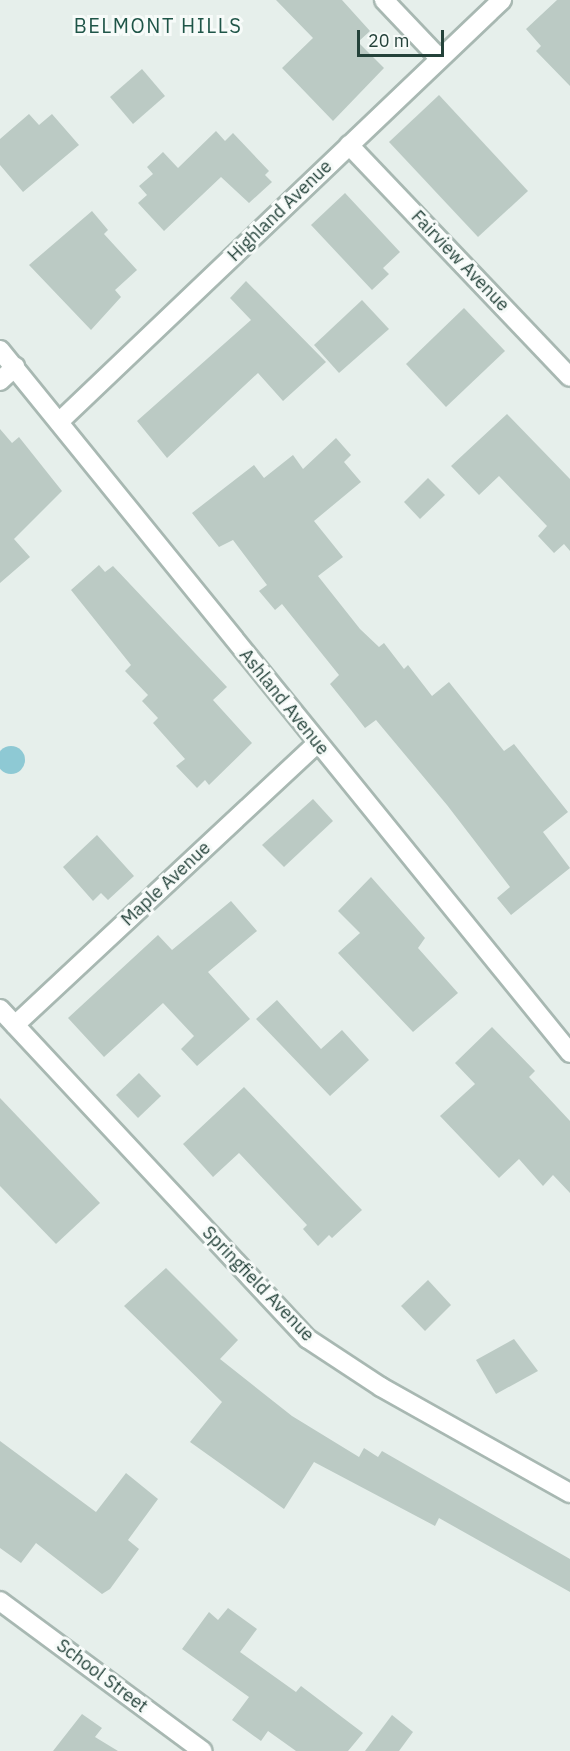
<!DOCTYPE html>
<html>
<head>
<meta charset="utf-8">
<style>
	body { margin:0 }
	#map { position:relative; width:570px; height:1751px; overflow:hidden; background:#e6efeb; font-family:"IBM Plex Sans",sans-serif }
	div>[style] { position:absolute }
	.water>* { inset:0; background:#8ec9d4 }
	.round { border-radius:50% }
	.building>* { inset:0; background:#bbcac4 }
	.roads { filter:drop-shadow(2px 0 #a8b8b2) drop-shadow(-2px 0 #a8b8b2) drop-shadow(0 2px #a8b8b2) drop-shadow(0 -2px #a8b8b2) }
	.minor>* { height:18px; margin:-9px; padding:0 9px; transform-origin:9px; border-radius:9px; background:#fff }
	span { translate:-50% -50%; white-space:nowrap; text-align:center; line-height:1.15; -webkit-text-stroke:6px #f7fbf9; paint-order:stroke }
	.street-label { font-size:18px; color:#24423a }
	.neighbourhood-label { font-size:20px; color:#1f5548; letter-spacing:1.5px }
	.scale { position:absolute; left:357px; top:30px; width:87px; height:27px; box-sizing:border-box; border:3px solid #24423a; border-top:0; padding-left:8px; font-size:18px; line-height:21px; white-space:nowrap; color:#24423a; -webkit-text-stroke:4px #f7fbf9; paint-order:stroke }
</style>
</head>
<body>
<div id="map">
	<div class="water">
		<div class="round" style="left:-3px;top:746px;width:28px;height:28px"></div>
	</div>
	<div class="building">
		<div style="clip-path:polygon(276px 0,342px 0,370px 31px,358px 42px,384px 68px,333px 121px,282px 68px,313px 38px)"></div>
		<div style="clip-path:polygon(557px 0,570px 0,570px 86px,536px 51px,541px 46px,526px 29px)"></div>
		<div style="clip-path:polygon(142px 69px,165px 96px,133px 124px,110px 97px)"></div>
		<div style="clip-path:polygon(439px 95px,528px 191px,478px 237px,389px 142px)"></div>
		<div style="clip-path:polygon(29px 114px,39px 125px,52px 114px,79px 145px,23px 192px,0 165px,0 139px)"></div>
		<div style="clip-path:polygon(216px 131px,225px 141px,233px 133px,269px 171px,265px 175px,272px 182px,249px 203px,221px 177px,164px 231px,138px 203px,147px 195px,139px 186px,153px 174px,147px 167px,163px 152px,178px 168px)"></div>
		<div style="clip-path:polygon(345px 193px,400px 252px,383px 268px,389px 274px,372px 290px,311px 225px)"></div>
		<div style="clip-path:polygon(92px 211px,108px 230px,104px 234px,137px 270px,115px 290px,121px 297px,91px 330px,29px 265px)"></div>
		<div style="clip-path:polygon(246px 281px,326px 362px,283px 401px,258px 373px,167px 458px,137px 421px,251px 320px,230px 298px)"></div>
		<div style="clip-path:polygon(362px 300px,389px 329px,339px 373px,314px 345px)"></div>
		<div style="clip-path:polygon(464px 308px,505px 351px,446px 407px,406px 364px)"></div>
		<div style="clip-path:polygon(507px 414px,570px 479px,570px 551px,564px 544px,554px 553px,538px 536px,547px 526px,499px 476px,479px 495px,451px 466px)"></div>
		<div style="clip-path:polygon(0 429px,12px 443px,19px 437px,62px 491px,14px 539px,30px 557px,0 583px)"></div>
		<div style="clip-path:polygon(336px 438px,351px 455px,344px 462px,361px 482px,314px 521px,343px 557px,318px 576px,360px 629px,379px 647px,384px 643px,404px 669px,408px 665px,432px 696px,449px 682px,504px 751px,514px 744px,568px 812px,543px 832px,570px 868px,511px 915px,497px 898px,510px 887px,447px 805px,376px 720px,365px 728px,351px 710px,330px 684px,339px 675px,282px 604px,275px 610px,259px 591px,267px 585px,233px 540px,219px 547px,192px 513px,254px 465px,264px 478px,293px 455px,303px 469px)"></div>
		<div style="clip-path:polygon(428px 478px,445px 495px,420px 519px,404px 502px)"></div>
		<div style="clip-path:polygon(99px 565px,105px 572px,113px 566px,227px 687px,213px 700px,252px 743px,209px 785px,205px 780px,197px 788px,176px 766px,185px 759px,153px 723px,158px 718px,142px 701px,148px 695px,125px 671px,131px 665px,71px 590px)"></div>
		<div style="clip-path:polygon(313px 799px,333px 821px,284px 867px,262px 845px)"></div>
		<div style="clip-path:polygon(97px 835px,134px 876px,108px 900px,101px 893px,93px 901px,63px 867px)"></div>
		<div style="clip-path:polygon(371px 877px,425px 938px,418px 948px,458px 993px,413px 1032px,338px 953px,360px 933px,338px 911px)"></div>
		<div style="clip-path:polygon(231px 901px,257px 931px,208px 972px,250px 1019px,197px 1066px,181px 1049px,194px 1036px,163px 1003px,104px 1057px,68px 1018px,158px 935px,172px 950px)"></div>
		<div style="clip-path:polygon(277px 1000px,321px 1049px,342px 1030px,369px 1060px,330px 1096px,256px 1019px)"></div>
		<div style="clip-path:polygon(492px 1027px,535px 1071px,529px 1077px,570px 1121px,570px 1193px,553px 1175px,543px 1186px,519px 1159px,499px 1178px,440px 1116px,475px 1084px,455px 1063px)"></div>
		<div style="clip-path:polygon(139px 1073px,161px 1096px,138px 1118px,116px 1095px)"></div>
		<div style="clip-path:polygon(244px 1087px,362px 1210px,332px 1238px,329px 1235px,318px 1246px,303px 1229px,307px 1225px,239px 1153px,213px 1177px,183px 1144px)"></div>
		<div style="clip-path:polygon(0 1098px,100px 1203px,56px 1244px,0 1186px)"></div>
		<div style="clip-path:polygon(166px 1268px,238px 1340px,220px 1359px,292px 1416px,359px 1457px,364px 1448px,378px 1457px,382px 1451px,570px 1559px,570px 1592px,439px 1518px,435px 1526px,314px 1462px,284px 1509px,190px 1442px,222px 1402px,124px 1306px)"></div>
		<div style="clip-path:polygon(428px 1280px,451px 1305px,425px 1331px,401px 1306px)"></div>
		<div style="clip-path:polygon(514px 1339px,538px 1371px,496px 1394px,476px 1360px)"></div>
		<div style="clip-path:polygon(0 1441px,96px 1512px,126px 1473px,158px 1499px,128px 1540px,139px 1549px,110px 1589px,102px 1594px,36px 1543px,21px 1563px,0 1548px)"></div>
		<div style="clip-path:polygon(228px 1608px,257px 1629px,240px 1652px,296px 1692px,301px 1686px,363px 1733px,348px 1751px,296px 1751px,268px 1731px,261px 1741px,232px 1720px,249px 1697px,182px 1649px,209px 1612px,218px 1620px)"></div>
		<div style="clip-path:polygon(82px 1714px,102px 1728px,95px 1737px,118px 1751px,53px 1751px)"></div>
		<div style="clip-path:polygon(392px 1715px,413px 1732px,399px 1751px,365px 1751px)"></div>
	</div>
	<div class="roads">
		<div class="minor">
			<div style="left:384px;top:0;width:81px;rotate:46.5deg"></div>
			<div style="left:349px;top:145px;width:320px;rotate:46.4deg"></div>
			<div style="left:0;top:350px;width:905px;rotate:50.96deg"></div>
			<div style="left:0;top:381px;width:21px;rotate:-43deg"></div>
			<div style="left:59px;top:422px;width:612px;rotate:-43.61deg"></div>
			<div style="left:0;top:1009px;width:451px;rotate:47deg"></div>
			<div style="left:308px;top:1339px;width:87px;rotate:33.3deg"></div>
			<div style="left:381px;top:1387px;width:217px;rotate:29.3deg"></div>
			<div style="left:15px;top:1025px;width:413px;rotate:-43deg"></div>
			<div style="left:0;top:1601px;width:252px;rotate:36.5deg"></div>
		</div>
	</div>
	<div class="street-label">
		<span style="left:280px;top:211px;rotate:-44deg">Highland Avenue</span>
		<span style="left:460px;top:261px;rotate:46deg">Fairview Avenue</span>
		<span style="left:284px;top:702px;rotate:51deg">Ashland Avenue</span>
		<span style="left:166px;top:884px;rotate:-43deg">Maple Avenue</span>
		<span style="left:258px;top:1284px;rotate:46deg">Springfield Avenue</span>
		<span style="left:102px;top:1676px;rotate:37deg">School Street</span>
	</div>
	<div class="neighbourhood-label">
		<span style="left:158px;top:25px">BELMONT HILLS</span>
	</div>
	<div class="scale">20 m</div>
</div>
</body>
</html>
